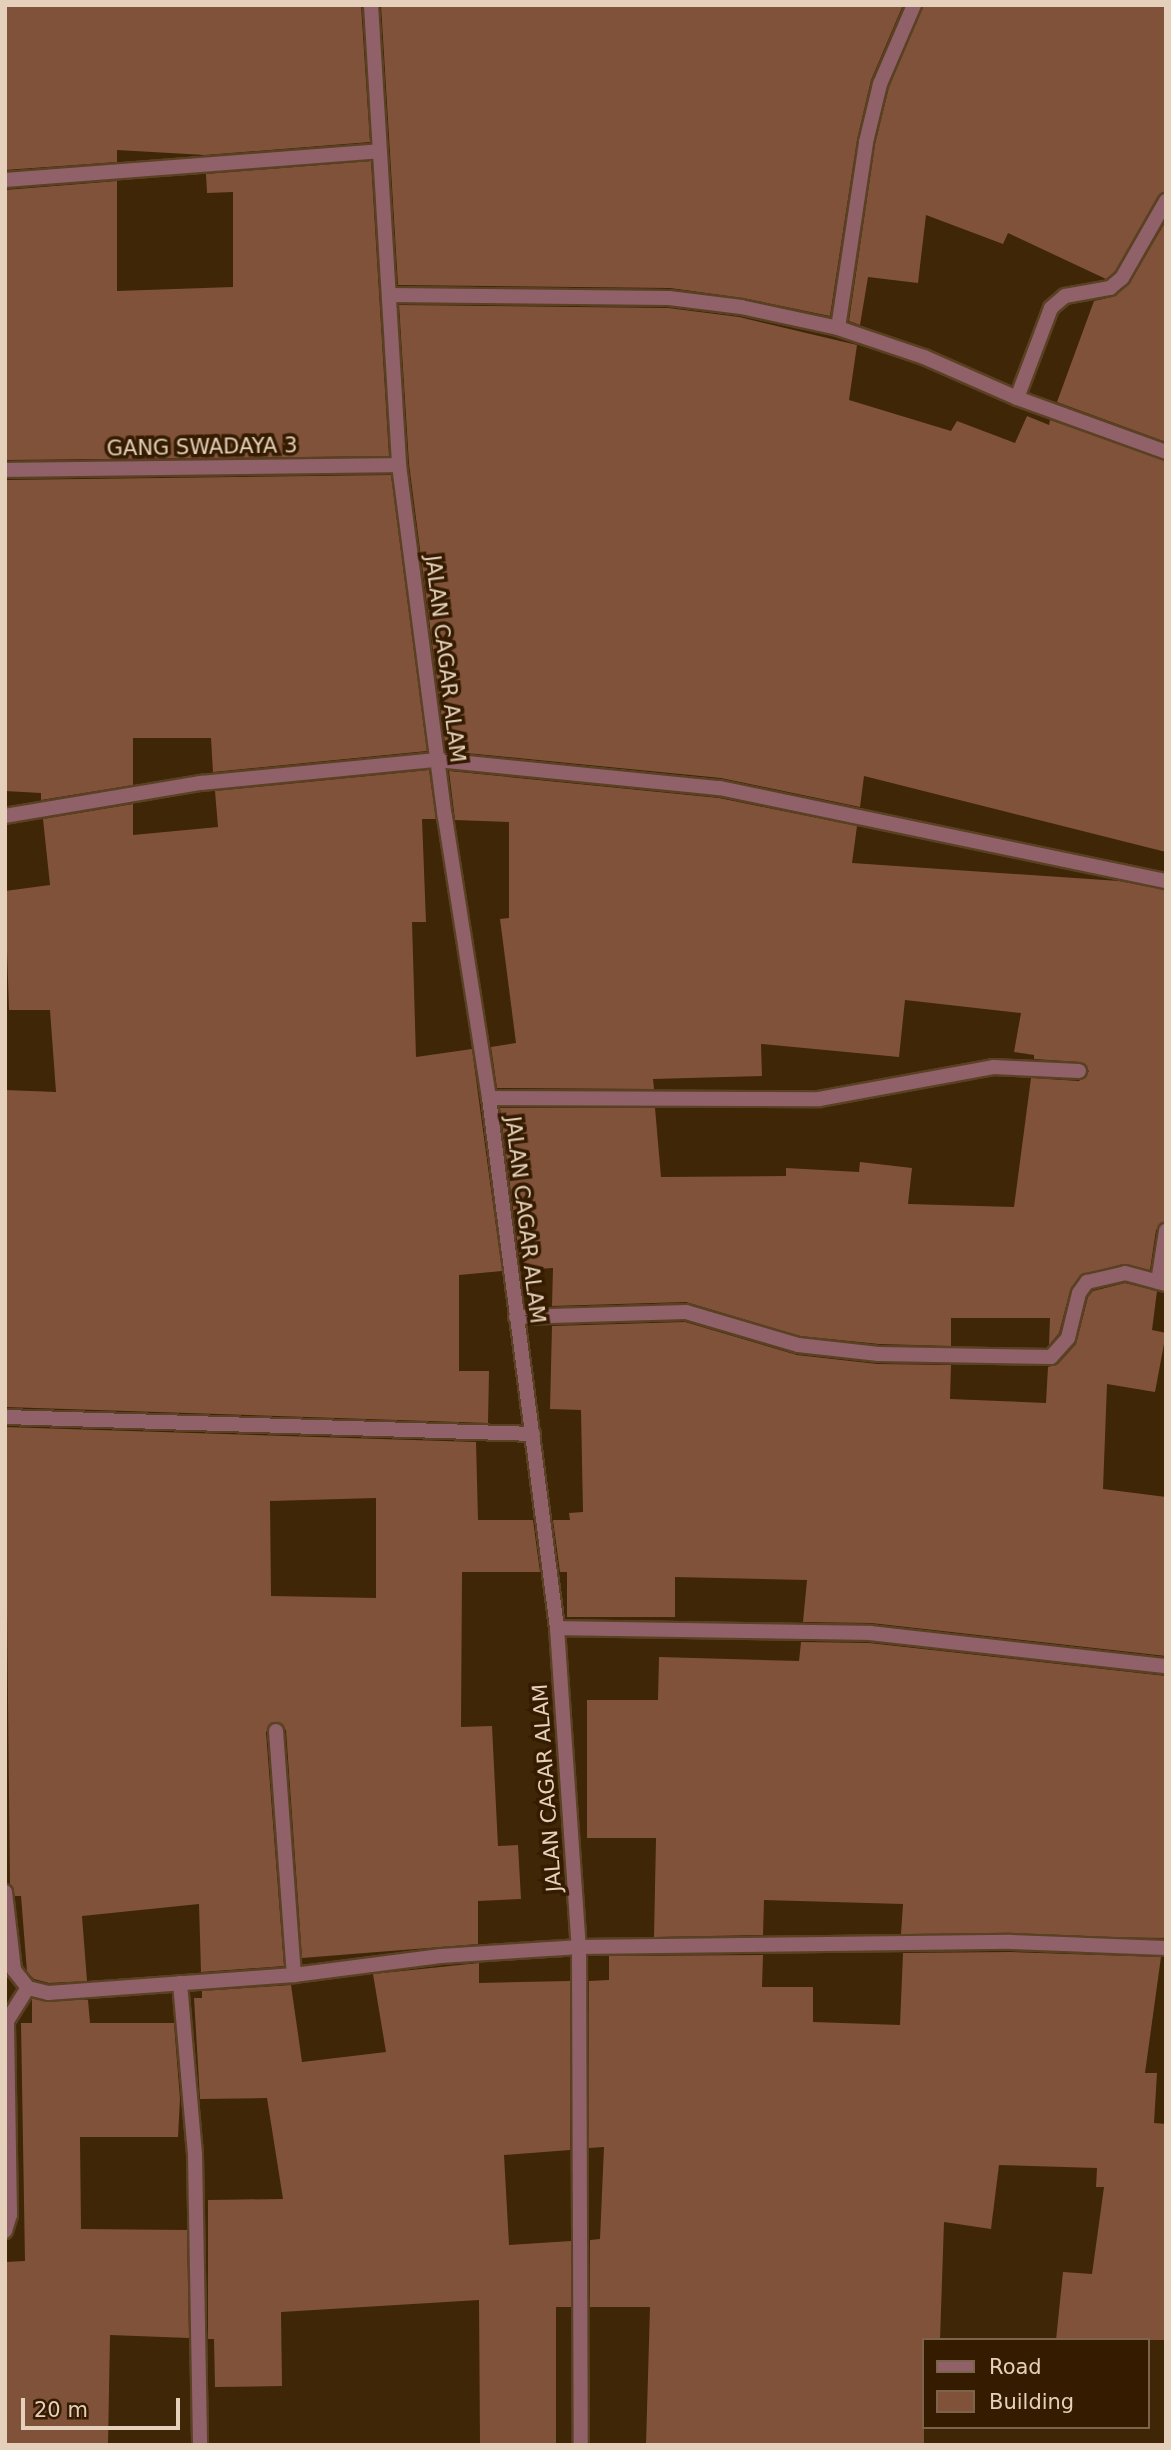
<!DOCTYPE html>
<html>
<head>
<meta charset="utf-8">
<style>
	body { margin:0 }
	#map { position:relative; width:1171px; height:2450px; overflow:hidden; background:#3f2606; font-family:"DejaVu Sans",sans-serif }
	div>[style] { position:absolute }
	.building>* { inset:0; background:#81523a }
	.roads { filter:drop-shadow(2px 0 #5a4123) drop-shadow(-2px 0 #5a4123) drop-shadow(0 2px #5a4123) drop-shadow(0 -2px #5a4123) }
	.minor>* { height:14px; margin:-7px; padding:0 7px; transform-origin:7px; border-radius:7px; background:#91616a }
	.tertiary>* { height:14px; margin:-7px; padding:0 7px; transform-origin:7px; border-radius:7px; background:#91616a }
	span { translate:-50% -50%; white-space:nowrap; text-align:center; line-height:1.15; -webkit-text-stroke:7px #351c00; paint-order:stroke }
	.street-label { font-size:21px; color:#e5d0bb }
	.frame { position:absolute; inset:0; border:7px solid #e5d0bb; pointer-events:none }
	.legend { position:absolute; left:922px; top:2338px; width:228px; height:91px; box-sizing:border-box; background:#351c00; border:2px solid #7b644b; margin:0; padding:9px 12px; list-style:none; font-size:21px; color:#e5d0bb }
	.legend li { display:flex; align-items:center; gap:14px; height:35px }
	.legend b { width:35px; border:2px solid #7b644b }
	.scale { position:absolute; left:21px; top:2398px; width:159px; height:32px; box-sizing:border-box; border:4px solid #e5d0bb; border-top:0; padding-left:9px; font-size:21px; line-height:24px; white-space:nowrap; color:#e5d0bb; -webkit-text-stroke:5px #351c00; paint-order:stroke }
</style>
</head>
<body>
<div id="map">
	<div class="building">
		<div style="clip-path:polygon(5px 5px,361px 5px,370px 142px,205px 155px,117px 150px,117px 162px,5px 170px)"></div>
		<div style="clip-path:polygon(381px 5px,903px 5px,871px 80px,857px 140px,830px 316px,743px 298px,670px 288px,398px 285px)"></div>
		<div style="clip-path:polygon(923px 5px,1166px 5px,1166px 191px,1158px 196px,1115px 272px,1106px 279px,1008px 233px,1003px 244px,926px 215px,918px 283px,868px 277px,860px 325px,849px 321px,875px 144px,889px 87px)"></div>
		<div style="clip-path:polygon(371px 161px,389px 456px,5px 460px,5px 190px,117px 181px,117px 291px,233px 287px,233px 192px,207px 193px,206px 174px)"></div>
		<div style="clip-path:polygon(1166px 221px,1166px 442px,1057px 402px,1094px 301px,1112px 297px,1128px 285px)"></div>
		<div style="clip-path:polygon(399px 305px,668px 308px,739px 317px,857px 345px,849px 400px,951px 431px,957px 421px,1015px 443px,1027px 416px,1049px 425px,1050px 420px,1166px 461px,1166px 852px,864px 776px,860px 807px,721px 778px,446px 751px,409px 464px)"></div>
		<div style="clip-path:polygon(391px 475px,427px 751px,213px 772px,211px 738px,133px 738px,133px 785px,41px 800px,41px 793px,5px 791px,5px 480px)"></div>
		<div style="clip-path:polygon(429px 770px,436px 819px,422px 819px,426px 922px,412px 922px,416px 1057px,472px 1049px,502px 1271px,459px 1275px,459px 1371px,489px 1371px,488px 1423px,5px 1407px,5px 1090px,56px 1092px,50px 1010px,9px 1010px,5px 891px,50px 885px,43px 819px,133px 804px,133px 835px,218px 827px,215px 791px)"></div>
		<div style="clip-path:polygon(449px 771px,719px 798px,857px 826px,852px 863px,1119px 881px,1166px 890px,1166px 1207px,1164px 1222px,1156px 1230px,1150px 1270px,1123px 1264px,1080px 1276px,1070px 1291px,1059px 1333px,1049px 1345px,1050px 1318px,951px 1318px,951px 1346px,879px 1344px,800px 1336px,686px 1302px,552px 1306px,553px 1268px,521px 1270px,500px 1108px,655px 1108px,661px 1177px,786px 1176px,786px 1168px,859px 1172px,860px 1162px,912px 1168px,908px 1204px,1014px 1207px,1031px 1078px,1079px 1081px,1089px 1071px,1080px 1062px,1034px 1059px,1034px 1055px,1014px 1052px,1021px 1013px,905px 1000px,899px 1057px,761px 1044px,762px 1076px,653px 1079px,654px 1089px,497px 1088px,491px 1047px,516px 1043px,500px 919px,509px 918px,509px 822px,455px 820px)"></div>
		<div style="clip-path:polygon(1125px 1283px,1157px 1291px,1152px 1330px,1166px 1333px,1155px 1392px,1107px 1384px,1103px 1489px,1166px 1497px,1166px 1656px,871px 1623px,803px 1622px,807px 1580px,675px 1577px,675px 1617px,567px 1617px,567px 1572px,560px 1572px,553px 1520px,570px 1520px,569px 1513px,583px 1512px,581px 1410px,550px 1409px,552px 1326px,685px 1322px,797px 1355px,877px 1364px,951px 1365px,950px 1399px,1046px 1403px,1048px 1367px,1058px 1364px,1076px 1344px,1088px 1297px,1093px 1291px)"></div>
		<div style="clip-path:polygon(evenodd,5px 1427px,476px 1442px,478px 1520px,533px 1520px,540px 1572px,462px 1572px,461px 1727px,492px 1726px,498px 1846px,518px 1845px,521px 1899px,478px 1901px,478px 1944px,302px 1958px,286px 1730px,275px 1722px,266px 1732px,284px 1966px,201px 1972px,199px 1904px,82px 1916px,87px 1981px,49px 1983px,34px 1979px,27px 1972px,21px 1896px,15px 1896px,10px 1884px,5px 1427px,376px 1498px,376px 1598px,271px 1596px,270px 1501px,376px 1498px)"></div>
		<div style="clip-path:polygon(801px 1642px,869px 1643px,1166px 1676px,1166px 1938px,901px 1934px,903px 1904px,764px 1900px,763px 1935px,654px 1937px,656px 1838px,587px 1838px,587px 1700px,658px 1700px,659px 1657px,799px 1661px)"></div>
		<div style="clip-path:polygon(1011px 1952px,1161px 1957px,1145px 2073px,1157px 2073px,1154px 2123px,1166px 2124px,1166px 2340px,1056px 2340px,1063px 2272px,1092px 2274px,1104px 2187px,1096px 2187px,1097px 2168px,999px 2165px,991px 2229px,944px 2222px,940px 2340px,924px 2340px,924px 2445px,646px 2445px,650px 2307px,590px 2307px,590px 2240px,600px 2239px,604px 2147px,589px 2148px,589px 1981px,609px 1980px,609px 1956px,763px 1955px,762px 1987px,813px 1987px,813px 2022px,900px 2025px,903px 1953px)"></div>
		<div style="clip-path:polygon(479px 1963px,479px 1983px,570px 1981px,570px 2150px,504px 2155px,509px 2245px,571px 2241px,571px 2307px,556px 2307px,556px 2445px,480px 2445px,479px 2300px,281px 2312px,282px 2386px,215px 2387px,214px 2339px,208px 2339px,208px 2200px,283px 2199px,267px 2098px,200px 2099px,194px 1998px,202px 1998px,202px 1991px,291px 1985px,302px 2062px,386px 2052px,373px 1974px)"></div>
		<div style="clip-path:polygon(32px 1999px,88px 2000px,90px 2023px,174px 2023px,180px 2099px,178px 2137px,80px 2137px,81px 2229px,187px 2230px,189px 2338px,110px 2335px,108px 2445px,5px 2445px,5px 2262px,25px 2261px,21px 2023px,32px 2023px)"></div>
	</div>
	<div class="roads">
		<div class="minor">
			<div style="left:5px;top:180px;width:375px;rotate:-4.4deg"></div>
			<div style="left:389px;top:295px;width:280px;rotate:0.6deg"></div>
			<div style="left:669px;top:298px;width:73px;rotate:7.1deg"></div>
			<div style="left:741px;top:307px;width:99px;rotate:12.2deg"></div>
			<div style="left:838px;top:328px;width:91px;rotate:18.6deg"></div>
			<div style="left:924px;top:357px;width:102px;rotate:23.8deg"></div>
			<div style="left:1017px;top:398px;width:158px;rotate:19.9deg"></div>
			<div style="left:838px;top:328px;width:188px;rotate:-81.4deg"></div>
			<div style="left:866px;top:142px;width:60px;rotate:-76.4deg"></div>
			<div style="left:880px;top:84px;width:86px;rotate:-66.7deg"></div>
			<div style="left:1017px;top:398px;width:96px;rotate:-69.3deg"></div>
			<div style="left:1051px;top:308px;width:18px;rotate:-41deg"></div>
			<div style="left:1065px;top:296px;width:46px;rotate:-10.1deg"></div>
			<div style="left:1110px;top:288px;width:16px;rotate:-40deg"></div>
			<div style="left:1122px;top:278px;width:89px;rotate:-60.3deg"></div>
			<div style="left:5px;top:470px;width:394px;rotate:-0.7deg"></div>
			<div style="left:5px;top:816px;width:199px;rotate:-9.6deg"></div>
			<div style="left:201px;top:783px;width:237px;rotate:-5.6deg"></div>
			<div style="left:437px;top:760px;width:284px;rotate:5.7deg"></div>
			<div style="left:720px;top:788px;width:456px;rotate:11.8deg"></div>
			<div style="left:489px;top:1098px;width:330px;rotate:0.2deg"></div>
			<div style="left:819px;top:1099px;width:177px;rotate:-10.4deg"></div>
			<div style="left:993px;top:1067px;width:86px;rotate:2.7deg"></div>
			<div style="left:1158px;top:1282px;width:52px;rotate:-81.1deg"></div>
			<div style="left:516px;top:1317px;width:170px;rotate:-1.7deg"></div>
			<div style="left:686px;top:1312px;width:117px;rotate:16.4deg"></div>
			<div style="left:798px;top:1345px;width:81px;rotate:6.4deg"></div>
			<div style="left:878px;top:1354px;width:173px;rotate:1deg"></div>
			<div style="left:1051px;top:1357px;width:25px;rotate:-48deg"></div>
			<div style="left:1068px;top:1338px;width:46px;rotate:-76.3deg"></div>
			<div style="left:1079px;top:1293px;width:14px;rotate:-54deg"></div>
			<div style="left:1087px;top:1282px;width:39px;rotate:-13deg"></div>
			<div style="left:1125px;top:1273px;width:42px;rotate:15deg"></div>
			<div style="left:5px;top:1417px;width:528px;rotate:1.84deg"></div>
			<div style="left:557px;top:1628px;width:313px;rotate:0.9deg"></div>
			<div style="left:870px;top:1633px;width:298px;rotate:6.4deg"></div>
			<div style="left:276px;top:1731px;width:245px;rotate:85.8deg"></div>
			<div style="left:5px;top:1892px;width:79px;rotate:83.4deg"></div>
			<div style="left:14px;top:1970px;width:23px;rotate:52deg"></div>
			<div style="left:28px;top:1988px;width:21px;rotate:14deg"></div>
			<div style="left:48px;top:1993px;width:247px;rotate:-4.2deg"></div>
			<div style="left:294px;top:1975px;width:148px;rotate:-7.4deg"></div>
			<div style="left:441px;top:1956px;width:138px;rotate:-3.7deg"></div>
			<div style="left:579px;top:1947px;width:432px;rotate:-0.7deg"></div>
			<div style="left:1011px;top:1942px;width:155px;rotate:2.2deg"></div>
			<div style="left:180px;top:1983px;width:173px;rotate:85deg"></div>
			<div style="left:195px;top:2155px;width:290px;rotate:89deg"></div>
			<div style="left:5px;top:2231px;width:17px;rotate:-73deg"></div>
			<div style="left:10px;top:2215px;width:194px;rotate:-90.9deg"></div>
			<div style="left:7px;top:2021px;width:39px;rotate:-58deg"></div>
		</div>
		<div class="tertiary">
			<div style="left:371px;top:5px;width:461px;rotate:86.5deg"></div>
			<div style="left:399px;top:465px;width:355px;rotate:82.6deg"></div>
			<div style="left:445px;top:817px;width:284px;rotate:81.1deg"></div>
			<div style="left:489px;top:1098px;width:534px;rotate:82.69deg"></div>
			<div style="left:557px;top:1628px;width:320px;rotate:86.1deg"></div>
			<div style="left:579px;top:1947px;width:498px;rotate:89.8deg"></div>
		</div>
	</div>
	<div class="street-label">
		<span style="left:202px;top:447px;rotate:-1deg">GANG SWADAYA 3</span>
		<span style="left:445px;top:659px;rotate:83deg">JALAN CAGAR ALAM</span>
		<span style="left:525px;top:1220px;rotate:83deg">JALAN CAGAR ALAM</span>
		<span style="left:547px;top:1788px;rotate:-94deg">JALAN CAGAR ALAM</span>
	</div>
	<div class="frame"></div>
	<ul class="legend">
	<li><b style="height:9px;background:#91616a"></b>Road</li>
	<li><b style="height:19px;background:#81523a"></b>Building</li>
	</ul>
	<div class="scale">20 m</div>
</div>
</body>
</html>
